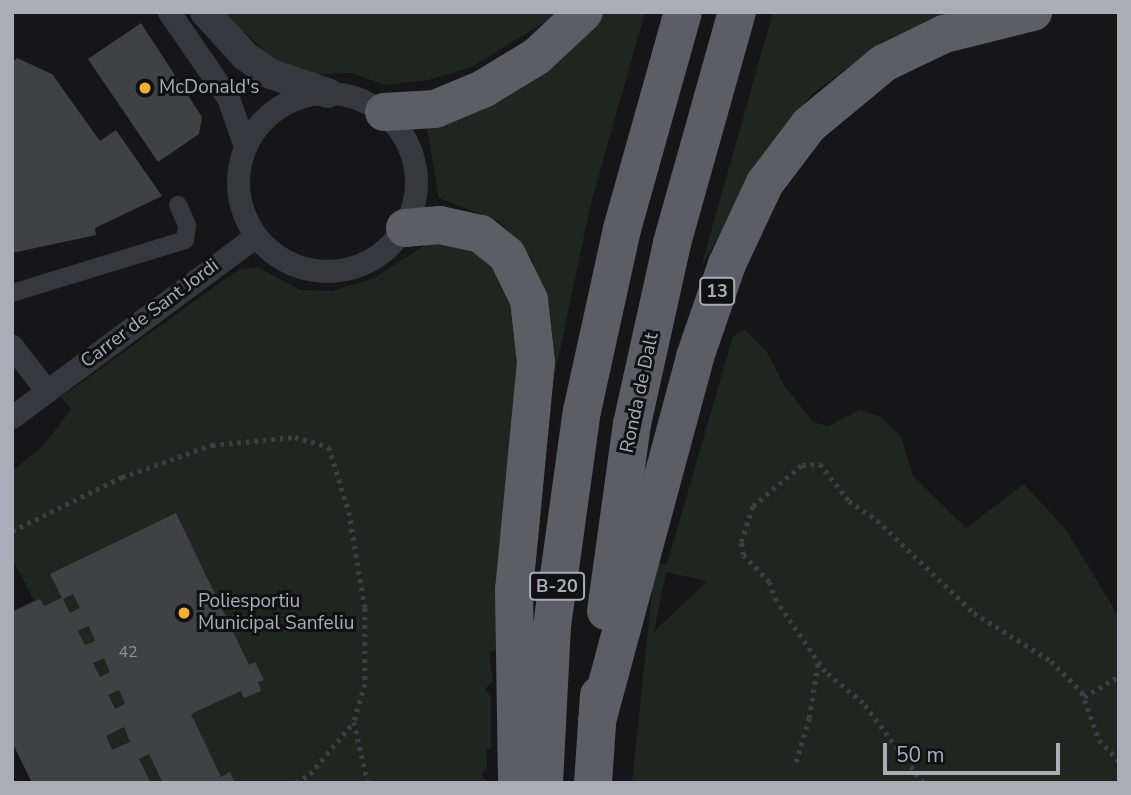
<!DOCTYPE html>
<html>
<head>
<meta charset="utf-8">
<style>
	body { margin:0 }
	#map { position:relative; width:1131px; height:795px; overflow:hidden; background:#161618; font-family:"Nunito Sans",sans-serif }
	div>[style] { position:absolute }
	.green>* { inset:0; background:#1e261f }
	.building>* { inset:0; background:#404145 }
	.path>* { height:4.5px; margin-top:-2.25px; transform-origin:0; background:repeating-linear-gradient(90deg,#3d3f44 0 3.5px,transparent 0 8.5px) }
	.pedestrian>* { height:18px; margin:-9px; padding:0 9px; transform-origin:9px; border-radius:9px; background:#37383d }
	.minor>* { height:23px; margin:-11.5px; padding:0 11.5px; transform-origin:11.5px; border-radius:11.5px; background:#37383d }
	.minor>.ring { margin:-11.5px; padding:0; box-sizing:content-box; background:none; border:23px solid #37383d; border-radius:50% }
	.tertiary>* { height:30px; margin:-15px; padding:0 15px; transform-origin:15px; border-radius:15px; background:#37383d }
	.trunk>* { height:38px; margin:-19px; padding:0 19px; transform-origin:19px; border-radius:19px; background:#5b5e65 }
	.dots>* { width:19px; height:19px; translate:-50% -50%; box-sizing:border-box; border:4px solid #111113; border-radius:50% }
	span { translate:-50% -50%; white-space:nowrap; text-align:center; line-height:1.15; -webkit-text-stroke:6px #111113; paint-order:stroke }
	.number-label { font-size:16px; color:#8e929b }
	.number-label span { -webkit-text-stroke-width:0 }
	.shield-label span { padding:2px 5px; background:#111113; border:2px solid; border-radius:5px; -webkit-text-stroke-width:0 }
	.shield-label { font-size:18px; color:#a8adb8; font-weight:700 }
	.poi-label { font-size:19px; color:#a8adb8 }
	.left { translate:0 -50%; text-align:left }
	.street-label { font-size:19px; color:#a8adb8 }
	.frame { position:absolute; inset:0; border:14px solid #a8adb8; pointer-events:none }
	.scale { position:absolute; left:883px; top:743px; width:177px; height:32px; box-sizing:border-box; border:4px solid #a8adb8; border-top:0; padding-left:9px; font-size:21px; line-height:24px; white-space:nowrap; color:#a8adb8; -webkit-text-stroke:5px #111113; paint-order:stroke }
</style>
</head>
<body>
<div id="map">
	<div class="green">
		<div style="clip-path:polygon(223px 12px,561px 12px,472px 67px,428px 80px,385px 85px,352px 73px,304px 75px,270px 56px)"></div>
		<div style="clip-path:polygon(594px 12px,645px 12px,591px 203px,543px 430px,547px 315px,533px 261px,499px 221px,439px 198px,427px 128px)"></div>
		<div style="clip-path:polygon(773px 12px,950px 12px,882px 42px,812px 94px,769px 148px,701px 267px)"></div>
		<div style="clip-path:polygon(448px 242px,489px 256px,521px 327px,499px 650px,489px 652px,493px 681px,485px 689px,491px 697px,491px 749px,486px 750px,487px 767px,481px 776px,490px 783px,32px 783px,12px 742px,12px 611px,34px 600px,12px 558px,12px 471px,44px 445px,71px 409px,61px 397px,238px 270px,257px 267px,300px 290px,332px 291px,374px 278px,428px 243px)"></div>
		<div style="clip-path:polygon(evenodd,745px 330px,767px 352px,784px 385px,813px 422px,828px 426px,860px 410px,881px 417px,901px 436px,913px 476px,966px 528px,1024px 484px,1067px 531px,1119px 617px,1119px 783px,632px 783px,655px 563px,667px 564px,733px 336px,745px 330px,666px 572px,707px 581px,654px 632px,666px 572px)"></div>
	</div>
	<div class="building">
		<div style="clip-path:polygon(141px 23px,202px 117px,199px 134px,158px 162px,88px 59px)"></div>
		<div style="clip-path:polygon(17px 58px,52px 74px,100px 141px,116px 130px,162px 196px,95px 228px,96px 235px,12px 253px,12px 62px)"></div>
		<div style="clip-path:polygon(evenodd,176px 513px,249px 665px,255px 662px,264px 680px,258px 682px,261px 691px,244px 698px,241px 691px,191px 714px,221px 777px,230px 772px,235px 783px,163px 783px,149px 754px,139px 759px,151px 783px,32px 783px,12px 742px,12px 612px,40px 599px,44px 606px,62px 598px,50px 574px,176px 513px,73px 594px,80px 608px,70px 613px,63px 599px,73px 594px,176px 513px,89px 626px,95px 641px,85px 645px,78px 631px,89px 626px,176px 513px,104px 658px,110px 672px,100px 677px,93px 663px,104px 658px,176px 513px,119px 690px,125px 704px,115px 709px,108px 695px,119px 690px,176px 513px,124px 727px,130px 742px,112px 750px,106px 736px,124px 727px)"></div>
	</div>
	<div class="path">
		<div style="left:12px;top:531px;width:123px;rotate:-26.1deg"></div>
		<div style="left:122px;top:477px;width:96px;rotate:-19.6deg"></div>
		<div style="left:212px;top:445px;width:83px;rotate:-5.5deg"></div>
		<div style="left:295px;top:437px;width:35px;rotate:16deg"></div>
		<div style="left:329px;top:447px;width:68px;rotate:72.9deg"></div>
		<div style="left:349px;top:512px;width:97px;rotate:80.5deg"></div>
		<div style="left:365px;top:608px;width:76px;rotate:90deg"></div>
		<div style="left:365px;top:684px;width:40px;rotate:106deg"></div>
		<div style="left:354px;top:722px;width:63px;rotate:77.1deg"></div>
		<div style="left:1084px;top:697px;width:41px;rotate:-31deg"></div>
		<div style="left:796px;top:762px;width:46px;rotate:-73.5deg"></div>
		<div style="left:809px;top:718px;width:56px;rotate:-80.7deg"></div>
		<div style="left:296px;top:783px;width:17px;rotate:-33deg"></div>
		<div style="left:310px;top:774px;width:67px;rotate:-49.9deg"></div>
		<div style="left:923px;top:783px;width:100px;rotate:-126.9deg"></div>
		<div style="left:863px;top:703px;width:49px;rotate:-140.8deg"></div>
		<div style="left:825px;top:672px;width:86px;rotate:-124.6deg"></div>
		<div style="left:776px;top:601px;width:20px;rotate:-110deg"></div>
		<div style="left:769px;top:582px;width:37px;rotate:-134deg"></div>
		<div style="left:743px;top:555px;width:13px;rotate:-99deg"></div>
		<div style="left:741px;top:542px;width:38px;rotate:-72deg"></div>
		<div style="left:753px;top:506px;width:64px;rotate:-39.9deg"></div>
		<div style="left:802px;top:465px;width:18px;rotate:-3deg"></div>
		<div style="left:820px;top:464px;width:47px;rotate:51.9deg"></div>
		<div style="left:849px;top:501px;width:34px;rotate:34deg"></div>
		<div style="left:877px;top:520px;width:134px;rotate:43.8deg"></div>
		<div style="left:974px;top:613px;width:91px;rotate:31.9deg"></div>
		<div style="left:1051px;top:661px;width:44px;rotate:45deg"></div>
		<div style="left:1082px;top:692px;width:51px;rotate:70.5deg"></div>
		<div style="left:1099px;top:740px;width:29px;rotate:46deg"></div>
	</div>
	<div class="pedestrian">
		<div style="left:12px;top:293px;width:181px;rotate:-17deg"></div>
		<div style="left:185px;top:240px;width:15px;rotate:-82deg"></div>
		<div style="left:187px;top:225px;width:22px;rotate:-114deg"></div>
	</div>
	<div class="minor">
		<div style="left:169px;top:12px;width:104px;rotate:55.5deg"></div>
		<div style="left:228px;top:98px;width:51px;rotate:70.5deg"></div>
		<div class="ring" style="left:238px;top:93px;width:155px;height:155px"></div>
		<div style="left:12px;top:346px;width:56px;rotate:52.3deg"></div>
		<div style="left:12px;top:417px;width:302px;rotate:-36.6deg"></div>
	</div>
	<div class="tertiary">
		<div style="left:205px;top:12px;width:59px;rotate:47.7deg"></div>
		<div style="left:245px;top:56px;width:32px;rotate:35deg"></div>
		<div style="left:271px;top:74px;width:60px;rotate:18.4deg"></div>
	</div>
	<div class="trunk">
		<div style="left:384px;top:112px;width:51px;rotate:-3.4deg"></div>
		<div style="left:435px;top:109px;width:52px;rotate:-22.6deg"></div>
		<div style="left:483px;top:89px;width:63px;rotate:-31.4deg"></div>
		<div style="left:537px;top:56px;width:64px;rotate:-43.1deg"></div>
		<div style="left:405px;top:228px;width:35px;rotate:-5deg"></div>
		<div style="left:440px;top:225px;width:42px;rotate:12.4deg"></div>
		<div style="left:481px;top:234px;width:33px;rotate:39deg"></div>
		<div style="left:507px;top:255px;width:50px;rotate:63.9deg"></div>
		<div style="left:529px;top:300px;width:62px;rotate:83.6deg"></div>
		<div style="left:536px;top:362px;width:228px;rotate:95.5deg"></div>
		<div style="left:514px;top:589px;width:194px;rotate:89.1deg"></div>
		<div style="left:606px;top:611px;width:189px;rotate:-82.1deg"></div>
		<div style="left:632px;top:424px;width:185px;rotate:-77.5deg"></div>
		<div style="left:672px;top:243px;width:240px;rotate:-74.3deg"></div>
		<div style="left:597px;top:721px;width:377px;rotate:-74.9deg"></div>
		<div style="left:695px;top:357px;width:98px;rotate:-71deg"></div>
		<div style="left:727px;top:264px;width:89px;rotate:-64.9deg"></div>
		<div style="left:765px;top:183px;width:73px;rotate:-52.8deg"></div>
		<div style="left:809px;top:125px;width:97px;rotate:-39.6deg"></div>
		<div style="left:884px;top:63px;width:67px;rotate:-25.8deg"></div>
		<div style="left:944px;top:34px;width:92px;rotate:-13.9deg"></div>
		<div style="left:544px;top:783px;width:157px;rotate:-87.1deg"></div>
		<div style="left:552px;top:626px;width:217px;rotate:-82.1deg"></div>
		<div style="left:582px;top:411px;width:186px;rotate:-77.6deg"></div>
		<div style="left:622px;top:229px;width:225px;rotate:-74.3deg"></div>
		<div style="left:593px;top:783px;width:88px;rotate:-86.1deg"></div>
	</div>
	<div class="dots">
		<div style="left:145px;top:88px;background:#f2b134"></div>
		<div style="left:184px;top:613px;background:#f2b134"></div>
	</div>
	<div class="number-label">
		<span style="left:128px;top:652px">42</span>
	</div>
	<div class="shield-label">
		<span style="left:717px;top:291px">13</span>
		<span style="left:557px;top:586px">B-20</span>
	</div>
	<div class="poi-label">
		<span class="left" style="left:159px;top:88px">McDonald's</span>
		<span class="left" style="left:198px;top:613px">Poliesportiu<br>Municipal Sanfeliu</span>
	</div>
	<div class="street-label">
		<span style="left:150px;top:314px;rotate:-37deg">Carrer de Sant Jordi</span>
		<span style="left:640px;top:393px;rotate:-78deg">Ronda de Dalt</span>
	</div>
	<div class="frame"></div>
	<div class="scale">50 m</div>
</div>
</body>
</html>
